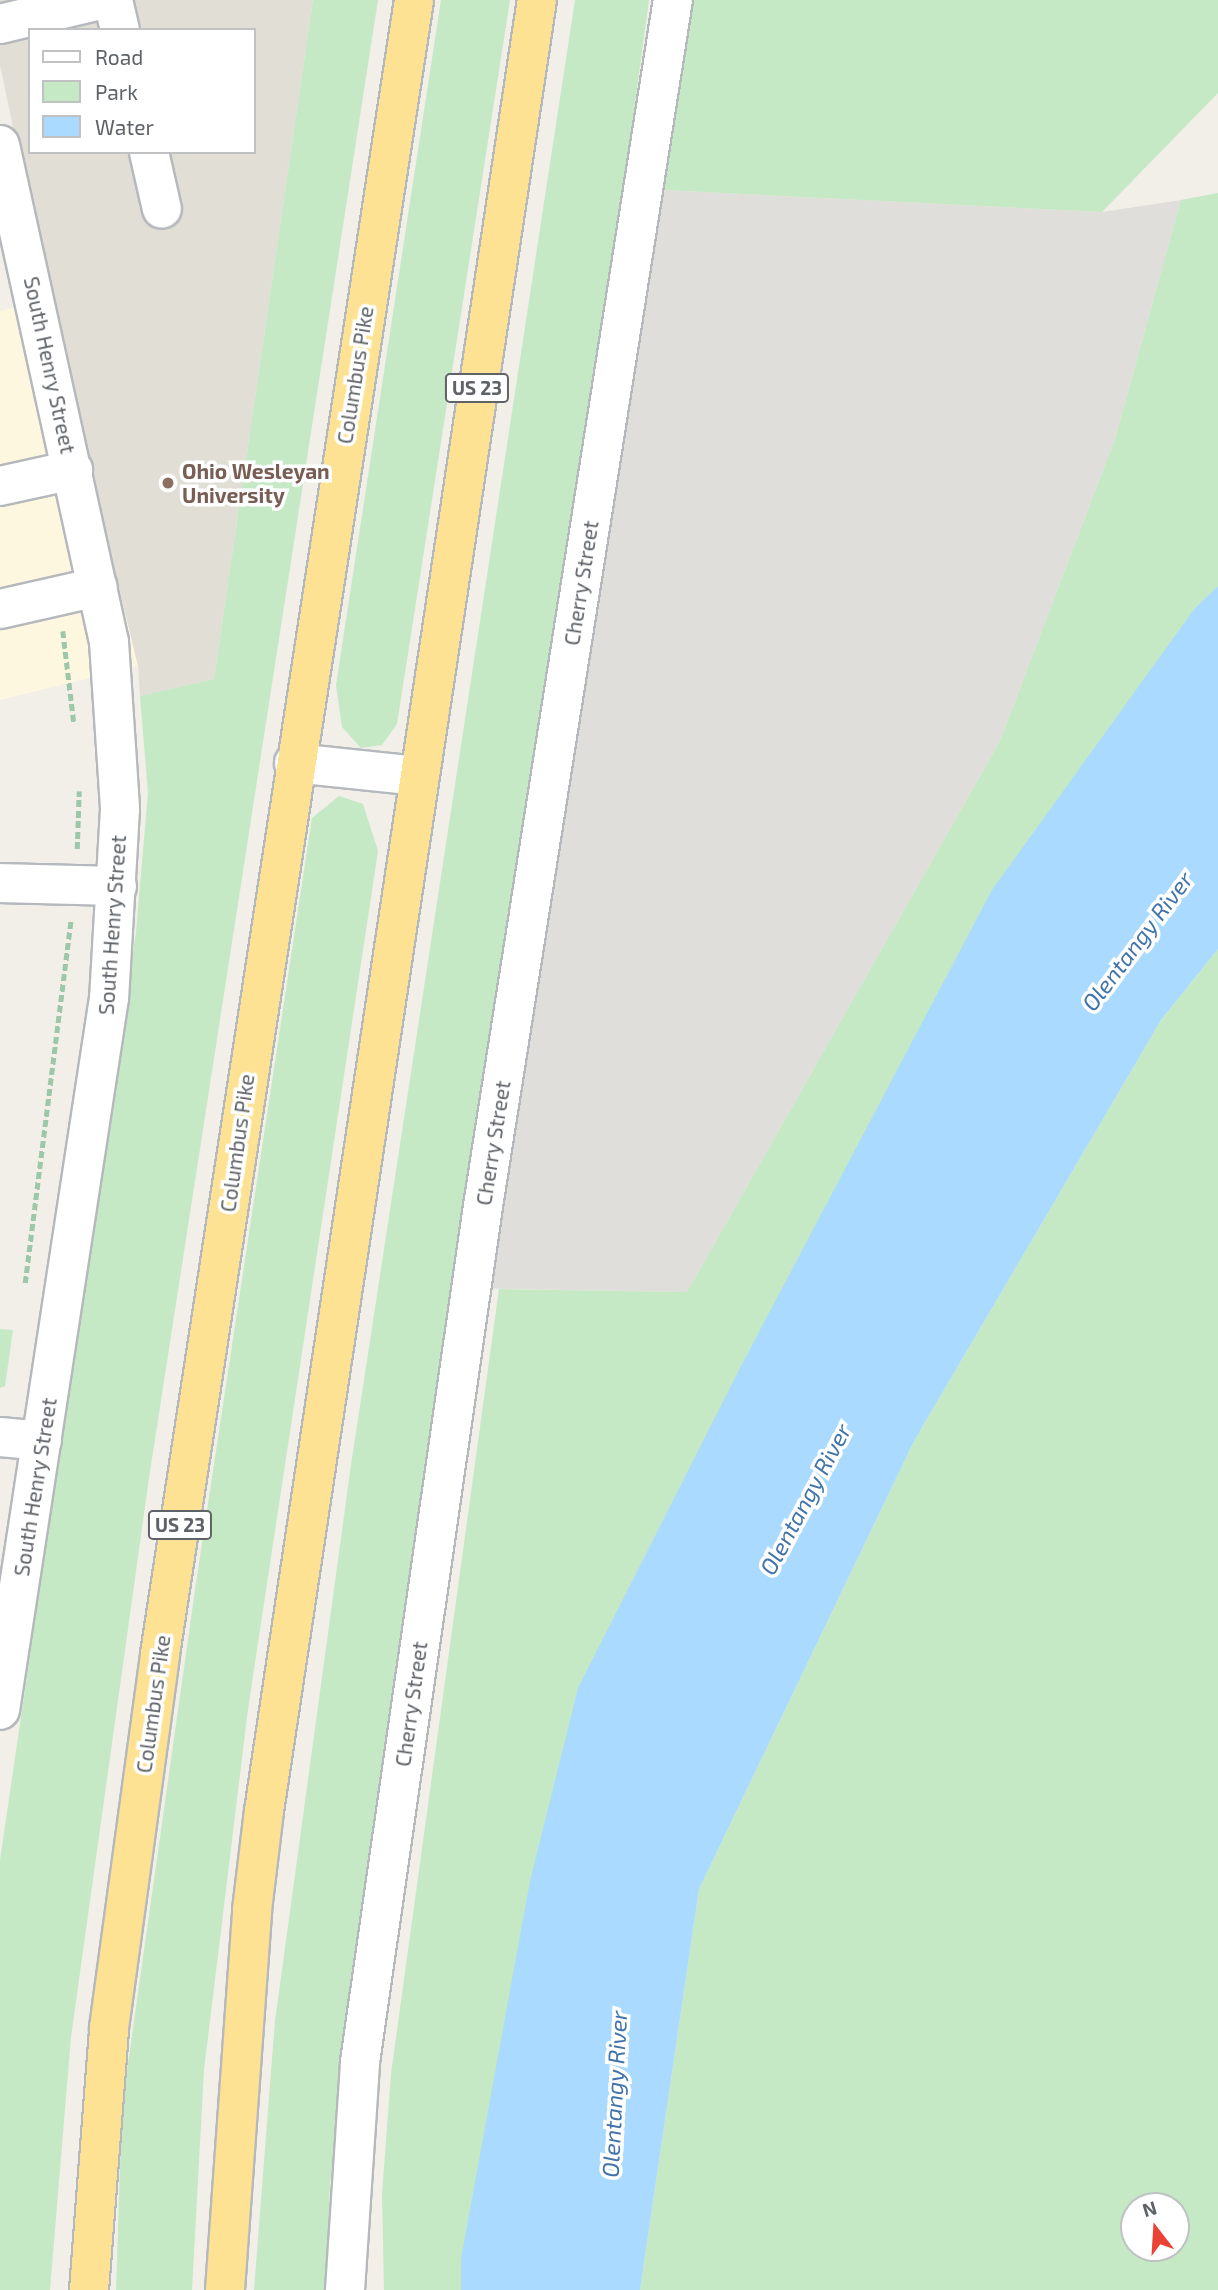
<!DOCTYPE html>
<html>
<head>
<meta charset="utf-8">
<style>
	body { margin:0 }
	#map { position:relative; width:1218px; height:2290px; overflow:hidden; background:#f1efe8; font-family:"Exo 2",sans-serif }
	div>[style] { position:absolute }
	.commercial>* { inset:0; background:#fef7e0 }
	.industrial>* { inset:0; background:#e0deda }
	.education>* { inset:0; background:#e1ded6 }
	.green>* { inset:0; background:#c5e8c5 }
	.water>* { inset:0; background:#aadaff }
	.path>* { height:4.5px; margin-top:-2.25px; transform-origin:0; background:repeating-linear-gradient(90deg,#9cc7a9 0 7px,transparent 0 10.5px) }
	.roads { filter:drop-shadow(2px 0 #b5b8bc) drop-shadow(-2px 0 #b5b8bc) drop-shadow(0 2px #b5b8bc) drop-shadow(0 -2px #b5b8bc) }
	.minor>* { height:38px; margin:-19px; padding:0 19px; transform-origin:19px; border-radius:19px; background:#fff }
	.highway>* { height:38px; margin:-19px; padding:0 19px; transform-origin:19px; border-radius:19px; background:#fde293 }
	.dots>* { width:19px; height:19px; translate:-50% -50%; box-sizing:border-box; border:4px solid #fff; border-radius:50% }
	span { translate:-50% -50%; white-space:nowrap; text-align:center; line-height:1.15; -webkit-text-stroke:7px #fff; paint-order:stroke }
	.shield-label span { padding:2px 5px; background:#fff; border:2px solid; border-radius:5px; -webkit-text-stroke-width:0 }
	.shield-label { font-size:19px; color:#5f6368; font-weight:700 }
	.street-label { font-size:21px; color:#5f6368 }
	.education-label { font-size:21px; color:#785e54; font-weight:700 }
	.left { translate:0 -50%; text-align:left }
	.water-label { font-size:23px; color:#4174aa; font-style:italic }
	.legend { position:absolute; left:28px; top:28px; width:228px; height:126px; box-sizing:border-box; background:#fff; border:2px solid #bfc1c3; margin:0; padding:9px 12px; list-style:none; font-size:21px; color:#5f6368 }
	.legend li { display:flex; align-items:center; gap:14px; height:35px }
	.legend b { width:35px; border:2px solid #bfc1c3 }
	.north { position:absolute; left:1120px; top:2192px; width:70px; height:70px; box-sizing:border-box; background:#fff; border:2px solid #bfc1c3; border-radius:50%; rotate:343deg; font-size:19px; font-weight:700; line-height:28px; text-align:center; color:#5f6368 }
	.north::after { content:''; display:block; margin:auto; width:24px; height:32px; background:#ea4335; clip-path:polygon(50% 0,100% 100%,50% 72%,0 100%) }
</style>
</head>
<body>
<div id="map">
	<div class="commercial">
		<div style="clip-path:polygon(49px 299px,138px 666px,0 700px,0 311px)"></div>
	</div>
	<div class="industrial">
		<div style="clip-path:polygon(624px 184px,663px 190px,1102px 212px,1181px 200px,1115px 439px,1000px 741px,687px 1292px,453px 1288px)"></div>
	</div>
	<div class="education">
		<div style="clip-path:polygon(evenodd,0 0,313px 0,214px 679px,140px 696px,138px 666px,49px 299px,0 65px,0 0,30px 30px,254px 30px,254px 152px,30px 152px,30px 30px)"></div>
	</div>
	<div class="green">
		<div style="clip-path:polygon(313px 0,378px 0,149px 1478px,71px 2037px,50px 2290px,0 2290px,0 1860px,136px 932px,148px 793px,140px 696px,214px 679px)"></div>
		<div style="clip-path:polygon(441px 0,510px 0,397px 724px,382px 745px,361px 748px,342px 727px,336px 685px)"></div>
		<div style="clip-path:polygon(575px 0,649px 0,610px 288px,580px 460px,361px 1937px,330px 2183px,326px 2290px,254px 2290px,275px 2021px,351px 1465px)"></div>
		<div style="clip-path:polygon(693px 0,1218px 0,1218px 93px,1102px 212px,663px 190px)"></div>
		<div style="clip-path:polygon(1218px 193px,1218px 586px,1195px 608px,461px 2259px,461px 2290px,384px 2290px,382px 2194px,391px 2074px,499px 1289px,687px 1292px,1000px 741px,1115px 439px,1181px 200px)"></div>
		<div style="clip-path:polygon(339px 796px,363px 804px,378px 851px,248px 1709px,204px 2070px,192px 2290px,116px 2290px,122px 2106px,196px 1583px,312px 818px)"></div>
		<div style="clip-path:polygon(evenodd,1218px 949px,1218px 2290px,640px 2290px,699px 1889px,914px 1441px,1161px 1020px,1218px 949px,1134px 2206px,1176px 2206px,1176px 2248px,1134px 2248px,1134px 2206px)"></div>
		<div style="clip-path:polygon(0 1329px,13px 1330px,5px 1386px,0 1388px)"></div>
	</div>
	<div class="water">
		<div style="clip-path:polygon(1218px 586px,1218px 949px,1161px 1020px,914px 1441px,699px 1889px,640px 2290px,461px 2290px,461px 2259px,530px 1881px,578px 1688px,739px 1370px,992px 890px,1195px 608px)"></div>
	</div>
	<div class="path">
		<div style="left:63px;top:631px;width:93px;rotate:83.2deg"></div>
		<div style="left:77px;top:849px;width:58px;rotate:-88deg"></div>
		<div style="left:25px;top:1283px;width:366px;rotate:-82.8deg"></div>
	</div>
	<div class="roads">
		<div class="minor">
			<div style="left:113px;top:0;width:31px;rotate:77deg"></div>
			<div style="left:0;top:24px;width:103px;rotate:-13.5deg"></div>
			<div style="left:0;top:145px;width:509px;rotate:77.63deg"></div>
			<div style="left:109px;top:642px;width:167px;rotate:86.2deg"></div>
			<div style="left:120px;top:809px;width:189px;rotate:93.3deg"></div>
			<div style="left:109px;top:998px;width:720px;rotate:98.7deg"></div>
			<div style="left:149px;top:152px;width:58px;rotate:77.2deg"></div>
			<div style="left:0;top:486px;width:75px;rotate:-12.4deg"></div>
			<div style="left:0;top:609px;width:100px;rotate:-12.7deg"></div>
			<div style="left:294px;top:763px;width:124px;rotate:6deg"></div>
			<div style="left:0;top:883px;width:117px;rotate:1.5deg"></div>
			<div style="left:0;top:1437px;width:42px;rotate:5.4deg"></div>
			<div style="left:345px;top:2290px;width:228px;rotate:-86.2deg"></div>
			<div style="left:360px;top:2062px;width:865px;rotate:-81.82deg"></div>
			<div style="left:483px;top:1206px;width:1221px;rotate:-81.05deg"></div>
		</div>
		<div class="highway">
			<div style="left:89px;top:2290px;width:263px;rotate:-85.6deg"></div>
			<div style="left:109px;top:2028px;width:377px;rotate:-82.2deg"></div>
			<div style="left:160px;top:1654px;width:1673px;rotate:-81.27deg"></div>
			<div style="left:225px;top:2290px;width:381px;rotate:-85.9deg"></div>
			<div style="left:252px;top:1910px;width:100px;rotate:-83.1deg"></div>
			<div style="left:264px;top:1811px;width:1831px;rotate:-81.43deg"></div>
		</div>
	</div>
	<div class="dots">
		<div style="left:168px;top:483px;background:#8d6e63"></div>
	</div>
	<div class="shield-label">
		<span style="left:477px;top:388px">US 23</span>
		<span style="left:180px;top:1525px">US 23</span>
	</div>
	<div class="street-label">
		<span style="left:50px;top:365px;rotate:78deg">South Henry Street</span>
		<span style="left:355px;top:375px;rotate:-81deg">Columbus Pike</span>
		<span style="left:581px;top:583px;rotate:-81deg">Cherry Street</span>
		<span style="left:112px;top:925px;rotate:-86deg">South Henry Street</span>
		<span style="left:237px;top:1143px;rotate:-82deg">Columbus Pike</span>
		<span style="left:493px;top:1143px;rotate:-81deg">Cherry Street</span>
		<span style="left:35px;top:1487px;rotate:-81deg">South Henry Street</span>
		<span style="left:153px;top:1704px;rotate:-82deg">Columbus Pike</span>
		<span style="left:411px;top:1704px;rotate:-82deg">Cherry Street</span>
	</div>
	<div class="education-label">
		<span class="left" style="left:182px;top:483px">Ohio Wesleyan<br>University</span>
	</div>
	<div class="water-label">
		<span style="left:1137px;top:941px;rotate:-53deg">Olentangy River</span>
		<span style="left:805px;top:1499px;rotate:-62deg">Olentangy River</span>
		<span style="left:614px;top:2094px;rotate:-87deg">Olentangy River</span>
	</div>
	<ul class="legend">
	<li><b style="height:9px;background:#fff"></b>Road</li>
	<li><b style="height:19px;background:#c5e8c5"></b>Park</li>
	<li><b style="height:19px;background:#aadaff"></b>Water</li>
	</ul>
	<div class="north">N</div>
</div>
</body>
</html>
